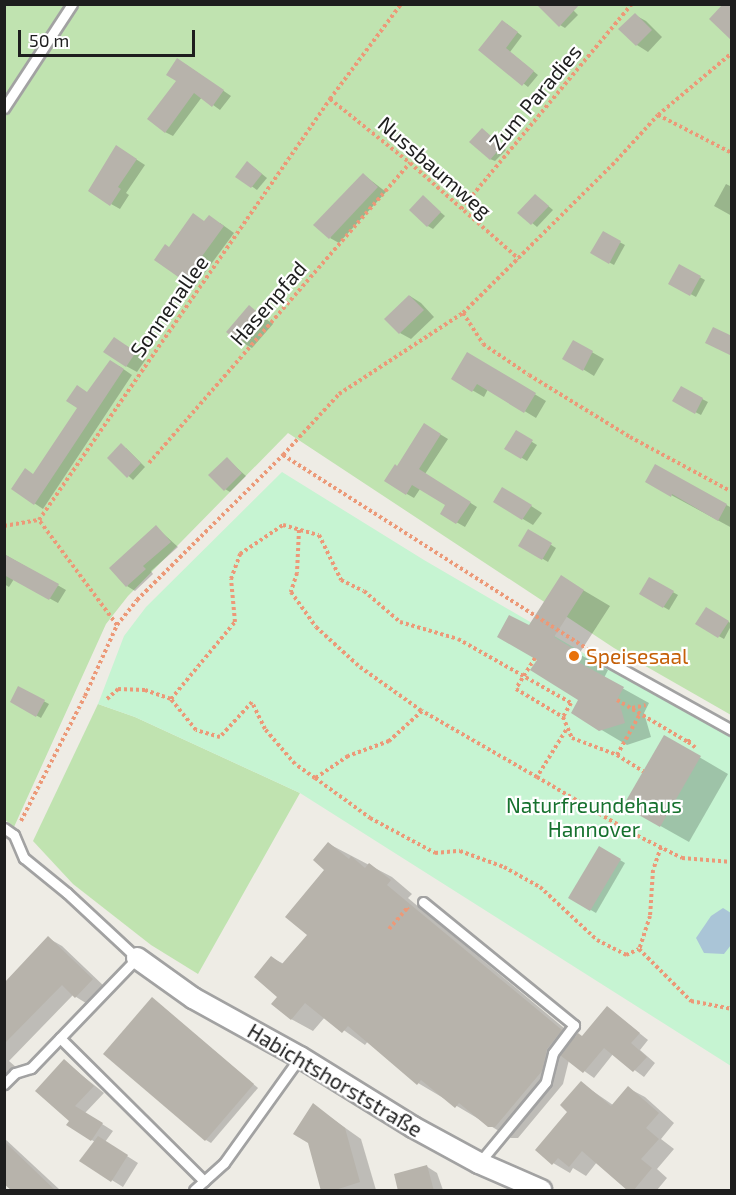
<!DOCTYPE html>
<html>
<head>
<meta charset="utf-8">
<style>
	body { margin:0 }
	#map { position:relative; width:736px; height:1195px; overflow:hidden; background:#eeece5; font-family:"Exo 2",sans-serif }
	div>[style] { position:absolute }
	.grass>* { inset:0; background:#c0e3b0 }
	.park>* { inset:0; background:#c6f4d2 }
	.water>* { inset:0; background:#aac5d7 }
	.shadow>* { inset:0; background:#0003 }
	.building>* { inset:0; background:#b7b3ab }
	.path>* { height:4px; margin-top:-2px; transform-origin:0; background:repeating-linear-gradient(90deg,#ec9978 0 3px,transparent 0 6px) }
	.roads { filter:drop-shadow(2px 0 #a2a2a2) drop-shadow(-2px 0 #a2a2a2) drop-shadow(0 2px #a2a2a2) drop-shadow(0 -2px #a2a2a2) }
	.service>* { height:9px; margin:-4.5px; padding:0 4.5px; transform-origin:4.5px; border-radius:4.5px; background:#fff }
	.minor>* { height:20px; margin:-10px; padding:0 10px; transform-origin:10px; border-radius:10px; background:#fff }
	.dots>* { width:16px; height:16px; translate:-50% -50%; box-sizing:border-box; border:3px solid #fff; border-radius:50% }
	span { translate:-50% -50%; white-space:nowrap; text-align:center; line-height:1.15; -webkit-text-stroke:4.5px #fff; paint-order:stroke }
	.street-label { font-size:21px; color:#1e1e1e }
	.food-label { font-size:21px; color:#c56008 }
	.left { translate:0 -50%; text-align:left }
	.park-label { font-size:21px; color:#16712e }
	.frame { position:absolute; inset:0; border:6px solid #1e1e1e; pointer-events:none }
	.scale { position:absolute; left:18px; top:30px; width:177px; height:27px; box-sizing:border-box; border:3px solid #1e1e1e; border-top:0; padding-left:8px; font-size:18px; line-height:21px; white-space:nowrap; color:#1e1e1e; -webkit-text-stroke:4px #fff; paint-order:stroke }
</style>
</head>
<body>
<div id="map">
	<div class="grass">
		<div style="clip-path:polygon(4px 5px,731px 5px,731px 715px,614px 648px,288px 433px,128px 596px,106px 624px,14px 827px,5px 820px)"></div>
		<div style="clip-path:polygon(98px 704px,135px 717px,300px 793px,198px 974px,151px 945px,73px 884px,33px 841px)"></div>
	</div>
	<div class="park">
		<div style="clip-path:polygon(282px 472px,424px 560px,650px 692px,654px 687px,731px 730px,731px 1066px,300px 793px,135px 717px,98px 704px,124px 636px,146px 607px)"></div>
	</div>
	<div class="water">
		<div style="clip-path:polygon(723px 908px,731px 913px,731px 945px,724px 954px,704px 953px,696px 938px,711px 916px)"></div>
	</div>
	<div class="shadow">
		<div style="clip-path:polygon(567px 4px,578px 15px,565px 28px,560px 25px)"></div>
		<div style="clip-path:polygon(635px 15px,646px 21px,662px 37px,648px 52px,637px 45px,621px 29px)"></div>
		<div style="clip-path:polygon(507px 24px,522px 36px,510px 52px,538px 75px,528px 87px,480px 50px)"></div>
		<div style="clip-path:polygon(185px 64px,231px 96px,220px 110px,202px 97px,173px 136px,165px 132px,178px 81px)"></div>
		<div style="clip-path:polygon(487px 133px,506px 150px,495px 161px,490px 159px)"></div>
		<div style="clip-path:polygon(125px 152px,145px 165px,126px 193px,129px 195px,120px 209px,111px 204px)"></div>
		<div style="clip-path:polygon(252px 166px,267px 178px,257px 190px,237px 176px)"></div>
		<div style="clip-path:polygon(364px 175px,386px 192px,339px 243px,330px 238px)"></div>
		<div style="clip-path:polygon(726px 184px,732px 187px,732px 216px,714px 206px)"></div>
		<div style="clip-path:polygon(423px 197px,445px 216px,433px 229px,428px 226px)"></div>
		<div style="clip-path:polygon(540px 199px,553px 210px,537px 227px,520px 213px)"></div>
		<div style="clip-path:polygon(205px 222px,220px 223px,234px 233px,195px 286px,184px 280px,170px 248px)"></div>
		<div style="clip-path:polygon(603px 233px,625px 245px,614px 265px,592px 253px)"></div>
		<div style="clip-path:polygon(680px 266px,705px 280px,696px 297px,670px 283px)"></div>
		<div style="clip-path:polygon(410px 296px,421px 303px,434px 317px,411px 339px,400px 333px)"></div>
		<div style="clip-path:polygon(249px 307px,273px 324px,252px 348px,241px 342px)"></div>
		<div style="clip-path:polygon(574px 342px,604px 359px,594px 376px,565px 358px)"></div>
		<div style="clip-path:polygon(125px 345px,146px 359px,137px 372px,126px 366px)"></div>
		<div style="clip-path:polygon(468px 354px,546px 401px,536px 418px,488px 389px,484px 397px,453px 379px)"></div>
		<div style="clip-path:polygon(119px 366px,132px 375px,43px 509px,13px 489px,34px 475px,88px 394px)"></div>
		<div style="clip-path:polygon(681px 388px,708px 402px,701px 415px,674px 401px)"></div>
		<div style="clip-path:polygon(425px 425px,448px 439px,425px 474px,477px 507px,465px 527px,442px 514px,447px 505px,420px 489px,414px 498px,407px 494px,398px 468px)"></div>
		<div style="clip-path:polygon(516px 432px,537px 445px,527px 461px,506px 448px)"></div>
		<div style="clip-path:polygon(126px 448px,145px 467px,133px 480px,109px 458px)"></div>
		<div style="clip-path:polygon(227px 459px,246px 476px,230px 492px,225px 489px)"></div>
		<div style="clip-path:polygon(682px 481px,732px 508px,732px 528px,647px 482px)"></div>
		<div style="clip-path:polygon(514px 495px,542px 513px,533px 525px,523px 519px)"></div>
		<div style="clip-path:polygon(156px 527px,178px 547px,151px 571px,153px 574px,135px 591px,127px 586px)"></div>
		<div style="clip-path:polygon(529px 531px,556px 548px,548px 562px,520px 545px)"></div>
		<div style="clip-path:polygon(4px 554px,66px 590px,58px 603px,14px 579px,9px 587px,4px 584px)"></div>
		<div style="clip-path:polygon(561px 577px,610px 606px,579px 654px,608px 670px,604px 678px,649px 703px,644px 713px,651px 737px,627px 745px,573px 713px,580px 699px,539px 659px,529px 627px)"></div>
		<div style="clip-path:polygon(650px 579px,678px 595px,669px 610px,641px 594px)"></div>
		<div style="clip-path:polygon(707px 609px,732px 624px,724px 639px,697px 624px)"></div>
		<div style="clip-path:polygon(19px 688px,49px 704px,41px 718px,12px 702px)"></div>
		<div style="clip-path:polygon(665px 737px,728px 774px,689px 842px,625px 806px)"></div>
		<div style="clip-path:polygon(329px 844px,392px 877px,412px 894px,408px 898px,576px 1038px,583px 1037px,608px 1008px,648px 1040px,640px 1050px,655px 1063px,644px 1077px,613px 1054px,594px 1078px,569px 1060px,563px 1084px,518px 1138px,511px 1138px,418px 1083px,368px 1041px,365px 1045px,325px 1017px,313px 1031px,291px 1019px,279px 997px,272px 958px,284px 964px,309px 935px,327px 869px)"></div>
		<div style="clip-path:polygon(600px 848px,625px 863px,596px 913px,570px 898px)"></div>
		<div style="clip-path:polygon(48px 938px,62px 946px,106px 988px,89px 1005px,73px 995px,9px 1061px,17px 1068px,4px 1082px,4px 986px)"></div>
		<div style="clip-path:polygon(157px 1002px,258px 1088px,211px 1143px,206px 1140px)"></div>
		<div style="clip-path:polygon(64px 1061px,104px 1093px,85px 1113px,113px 1131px,105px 1142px,138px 1163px,123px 1187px,81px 1161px,95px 1142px,68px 1125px,71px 1121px)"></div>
		<div style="clip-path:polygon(581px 1083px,613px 1105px,628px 1088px,645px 1097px,674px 1123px,661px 1139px,674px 1149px,657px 1169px,667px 1178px,657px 1190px,631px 1190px,597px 1162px,586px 1176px,573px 1168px,570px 1173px,553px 1163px)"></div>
		<div style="clip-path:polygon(313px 1105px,361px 1139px,376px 1190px,323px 1190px,309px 1142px)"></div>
		<div style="clip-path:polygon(4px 1138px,60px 1190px,14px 1190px,4px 1183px)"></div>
		<div style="clip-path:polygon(426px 1166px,437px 1173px,443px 1190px,400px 1190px)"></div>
	</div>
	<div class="building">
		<div style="clip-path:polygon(536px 4px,580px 4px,559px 27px)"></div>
		<div style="clip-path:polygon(723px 4px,732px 4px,732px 41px,709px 19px)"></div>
		<div style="clip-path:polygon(635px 13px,652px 30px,636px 46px,618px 29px)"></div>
		<div style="clip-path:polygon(502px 20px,518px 32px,506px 48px,534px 71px,522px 86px,478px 50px)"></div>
		<div style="clip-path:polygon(177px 58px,224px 90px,212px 107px,194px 93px,165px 133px,147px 119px,176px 81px,166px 75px)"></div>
		<div style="clip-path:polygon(482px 128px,502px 146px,490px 160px,469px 142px)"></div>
		<div style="clip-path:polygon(116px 145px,137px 159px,118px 187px,121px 189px,110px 206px,88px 191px)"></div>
		<div style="clip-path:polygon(247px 161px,262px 174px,251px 188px,235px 177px)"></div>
		<div style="clip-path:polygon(363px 173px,378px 187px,329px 239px,313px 225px)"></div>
		<div style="clip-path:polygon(535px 194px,549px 206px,531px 225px,517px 213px)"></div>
		<div style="clip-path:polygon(423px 195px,441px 212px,427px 227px,409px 210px)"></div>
		<div style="clip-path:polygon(193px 213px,204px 221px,209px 215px,224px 226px,184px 281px,154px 260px,165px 244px,169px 247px)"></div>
		<div style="clip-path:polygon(603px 231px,621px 241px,609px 264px,590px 253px)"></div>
		<div style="clip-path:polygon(679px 264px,701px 276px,690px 296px,668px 284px)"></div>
		<div style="clip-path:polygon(409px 295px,424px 310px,399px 334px,384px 319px)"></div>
		<div style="clip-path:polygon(249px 305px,263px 317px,240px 343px,226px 332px)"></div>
		<div style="clip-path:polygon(713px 327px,732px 336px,732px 356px,705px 343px)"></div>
		<div style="clip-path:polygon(114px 337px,136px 352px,126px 367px,103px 352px)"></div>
		<div style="clip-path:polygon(573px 340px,593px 351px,583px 371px,562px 359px)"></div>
		<div style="clip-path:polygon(467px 352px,536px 393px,524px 413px,477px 384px,472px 392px,451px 379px)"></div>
		<div style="clip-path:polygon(110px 360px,124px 369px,34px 505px,11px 489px,25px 468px,33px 474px,77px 408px,66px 401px,77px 385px,87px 392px)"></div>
		<div style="clip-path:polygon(681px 386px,703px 398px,695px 414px,672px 401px)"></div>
		<div style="clip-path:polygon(424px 423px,441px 434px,419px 469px,471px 502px,456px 524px,440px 514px,445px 505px,412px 485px,406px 495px,384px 481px,395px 464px,397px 466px)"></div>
		<div style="clip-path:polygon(516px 430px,533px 440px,521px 459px,504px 449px)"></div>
		<div style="clip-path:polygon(121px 443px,141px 463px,127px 478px,107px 458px)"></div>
		<div style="clip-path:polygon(227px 457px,242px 473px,224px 491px,208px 475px)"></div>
		<div style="clip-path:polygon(655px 464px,727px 504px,718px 521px,672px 494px,671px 497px,645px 482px)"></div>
		<div style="clip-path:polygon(502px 487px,532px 505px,522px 520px,493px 502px)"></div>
		<div style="clip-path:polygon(156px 525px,171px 542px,143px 566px,146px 569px,126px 587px,109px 568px)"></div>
		<div style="clip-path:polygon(528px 529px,552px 543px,542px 560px,518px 546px)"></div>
		<div style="clip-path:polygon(4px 554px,59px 584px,49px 600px,4px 575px)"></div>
		<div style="clip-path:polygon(561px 575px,584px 590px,554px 637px,582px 654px,578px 662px,624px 687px,618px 698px,625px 723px,599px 731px,571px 713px,578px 700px,530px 670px,537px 660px,497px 637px,509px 615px,529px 625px)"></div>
		<div style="clip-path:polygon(649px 577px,674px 591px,663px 608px,639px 594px)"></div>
		<div style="clip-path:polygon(706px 607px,729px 621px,718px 638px,695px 624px)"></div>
		<div style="clip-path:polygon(18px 686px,45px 700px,36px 717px,10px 702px)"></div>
		<div style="clip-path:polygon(664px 735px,701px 756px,660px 827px,623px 806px)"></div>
		<div style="clip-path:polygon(328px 842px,349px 859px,351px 856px,365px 868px,369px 863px,391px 880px,387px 885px,562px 1030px,547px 1049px,542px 1071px,495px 1127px,488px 1127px,459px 1103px,455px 1108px,421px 1080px,417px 1085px,348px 1026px,342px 1033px,305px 1003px,291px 1020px,271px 1004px,277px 997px,254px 977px,271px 956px,282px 964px,307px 935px,285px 917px,324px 870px,313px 860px)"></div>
		<div style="clip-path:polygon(599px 846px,621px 859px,590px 911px,568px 898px)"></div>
		<div style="clip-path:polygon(48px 936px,93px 979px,75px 998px,62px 985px,4px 1044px,4px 983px)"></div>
		<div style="clip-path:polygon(152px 997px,254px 1084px,205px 1141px,103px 1054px)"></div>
		<div style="clip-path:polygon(607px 1006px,640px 1033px,631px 1043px,647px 1057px,633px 1072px,604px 1048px,583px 1073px,560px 1055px,578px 1033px,582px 1036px)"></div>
		<div style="clip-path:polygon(64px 1059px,94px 1086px,75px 1106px,103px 1123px,91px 1141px,66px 1125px,69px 1121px,35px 1091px)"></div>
		<div style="clip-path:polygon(581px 1081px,611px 1106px,628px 1086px,659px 1113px,646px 1128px,659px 1139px,641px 1159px,652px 1168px,633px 1191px,628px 1191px,582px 1151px,569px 1167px,558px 1158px,552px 1165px,535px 1150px,567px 1112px,560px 1105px)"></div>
		<div style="clip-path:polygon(313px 1103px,345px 1128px,360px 1182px,332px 1191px,321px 1191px,308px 1143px,293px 1134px)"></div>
		<div style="clip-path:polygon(98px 1136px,128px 1155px,111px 1182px,79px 1161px)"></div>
		<div style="clip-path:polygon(4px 1141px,56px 1191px,12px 1191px,4px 1184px)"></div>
		<div style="clip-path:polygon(427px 1165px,434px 1191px,398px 1191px,394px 1174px)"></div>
	</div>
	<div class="path">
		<div style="left:330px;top:99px;width:102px;rotate:38.7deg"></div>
		<div style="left:410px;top:163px;width:145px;rotate:41.4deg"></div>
		<div style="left:658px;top:115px;width:83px;rotate:27.2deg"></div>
		<div style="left:461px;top:209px;width:267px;rotate:-50.2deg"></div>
		<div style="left:463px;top:313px;width:37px;rotate:57deg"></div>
		<div style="left:483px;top:344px;width:55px;rotate:34deg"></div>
		<div style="left:529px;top:375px;width:119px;rotate:31.5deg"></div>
		<div style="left:630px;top:437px;width:116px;rotate:28.3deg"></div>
		<div style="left:283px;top:455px;width:369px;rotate:32.5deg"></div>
		<div style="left:149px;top:463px;width:398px;rotate:-49deg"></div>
		<div style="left:4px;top:526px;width:36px;rotate:-10deg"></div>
		<div style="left:299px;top:530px;width:43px;rotate:92.7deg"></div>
		<div style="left:297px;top:573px;width:20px;rotate:108deg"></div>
		<div style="left:291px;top:592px;width:43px;rotate:54.5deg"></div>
		<div style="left:316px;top:627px;width:59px;rotate:42.3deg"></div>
		<div style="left:360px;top:667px;width:76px;rotate:35.4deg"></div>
		<div style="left:117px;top:625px;width:131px;rotate:-126.6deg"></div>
		<div style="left:39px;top:520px;width:512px;rotate:-55.35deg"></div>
		<div style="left:330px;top:99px;width:119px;rotate:-53.2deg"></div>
		<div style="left:535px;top:658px;width:36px;rotate:122deg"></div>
		<div style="left:516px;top:689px;width:55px;rotate:30.8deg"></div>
		<div style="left:107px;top:699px;width:15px;rotate:-42deg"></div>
		<div style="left:118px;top:689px;width:27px;rotate:2deg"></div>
		<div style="left:145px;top:690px;width:28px;rotate:19deg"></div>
		<div style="left:617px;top:700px;width:82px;rotate:30.6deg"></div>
		<div style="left:688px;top:742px;width:5px;rotate:-53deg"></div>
		<div style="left:632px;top:708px;width:14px;rotate:-12deg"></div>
		<div style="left:566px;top:730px;width:55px;rotate:121.7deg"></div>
		<div style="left:537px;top:777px;width:133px;rotate:-150.1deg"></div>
		<div style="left:422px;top:711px;width:45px;rotate:137.7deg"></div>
		<div style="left:389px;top:741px;width:44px;rotate:159.9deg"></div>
		<div style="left:348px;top:756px;width:40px;rotate:146deg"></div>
		<div style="left:315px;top:778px;width:24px;rotate:-145deg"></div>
		<div style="left:295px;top:764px;width:46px;rotate:-130.6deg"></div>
		<div style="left:265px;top:729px;width:30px;rotate:-116deg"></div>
		<div style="left:252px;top:702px;width:47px;rotate:132.4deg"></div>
		<div style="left:220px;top:737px;width:25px;rotate:-164deg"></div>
		<div style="left:196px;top:730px;width:40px;rotate:-129deg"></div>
		<div style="left:171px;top:699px;width:100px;rotate:-50.3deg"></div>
		<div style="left:235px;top:622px;width:43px;rotate:-95.3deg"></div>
		<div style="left:231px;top:579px;width:27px;rotate:-70deg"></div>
		<div style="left:240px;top:554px;width:52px;rotate:-34deg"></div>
		<div style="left:283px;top:525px;width:37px;rotate:16deg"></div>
		<div style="left:319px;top:535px;width:50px;rotate:63.9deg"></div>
		<div style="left:341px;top:580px;width:25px;rotate:26deg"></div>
		<div style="left:364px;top:591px;width:48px;rotate:40.7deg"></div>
		<div style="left:400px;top:622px;width:60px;rotate:16.3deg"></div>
		<div style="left:458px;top:639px;width:130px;rotate:29.5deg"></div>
		<div style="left:571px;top:703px;width:16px;rotate:120deg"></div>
		<div style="left:563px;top:717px;width:23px;rotate:67deg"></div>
		<div style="left:572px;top:738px;width:48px;rotate:20.7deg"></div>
		<div style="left:617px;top:755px;width:47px;rotate:-60.7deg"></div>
		<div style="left:688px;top:742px;width:9px;rotate:36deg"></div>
		<div style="left:617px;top:755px;width:31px;rotate:32deg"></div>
		<div style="left:537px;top:777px;width:110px;rotate:30.5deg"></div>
		<div style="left:632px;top:833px;width:56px;rotate:26.6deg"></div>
		<div style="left:682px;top:858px;width:50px;rotate:4.6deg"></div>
		<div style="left:315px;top:778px;width:68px;rotate:36deg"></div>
		<div style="left:370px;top:818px;width:74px;rotate:28.3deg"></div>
		<div style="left:435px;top:853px;width:25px;rotate:-5deg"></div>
		<div style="left:460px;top:851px;width:47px;rotate:20deg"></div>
		<div style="left:504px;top:867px;width:41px;rotate:29.1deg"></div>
		<div style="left:540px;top:887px;width:78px;rotate:42.9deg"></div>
		<div style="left:597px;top:940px;width:33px;rotate:27deg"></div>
		<div style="left:626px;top:955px;width:14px;rotate:-25deg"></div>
		<div style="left:21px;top:821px;width:140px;rotate:-62.9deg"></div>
		<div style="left:85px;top:696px;width:78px;rotate:-65.7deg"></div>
		<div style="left:117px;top:625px;width:32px;rotate:-51deg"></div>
		<div style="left:137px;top:600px;width:206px;rotate:-44.8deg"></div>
		<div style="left:283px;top:455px;width:83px;rotate:-47.4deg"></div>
		<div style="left:339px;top:394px;width:148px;rotate:-33.2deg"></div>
		<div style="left:463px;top:313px;width:216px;rotate:-44.8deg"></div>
		<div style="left:616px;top:161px;width:62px;rotate:-47.6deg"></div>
		<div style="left:658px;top:115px;width:97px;rotate:-40deg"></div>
		<div style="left:661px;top:847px;width:24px;rotate:109deg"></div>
		<div style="left:653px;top:870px;width:46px;rotate:93.7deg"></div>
		<div style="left:650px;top:916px;width:35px;rotate:108deg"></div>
		<div style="left:639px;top:949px;width:74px;rotate:45deg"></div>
		<div style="left:691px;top:1001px;width:42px;rotate:11deg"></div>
		<div style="left:389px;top:929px;width:28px;rotate:-49deg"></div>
		<div style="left:407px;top:908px;width:2px;rotate:63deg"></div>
	</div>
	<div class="roads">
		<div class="service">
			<div style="left:4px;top:108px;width:124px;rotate:-56.8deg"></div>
			<div style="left:606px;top:660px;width:144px;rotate:29.1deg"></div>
			<div style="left:4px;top:828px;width:12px;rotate:35deg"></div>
			<div style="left:14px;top:835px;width:25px;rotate:67deg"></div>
			<div style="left:24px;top:858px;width:55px;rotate:39.1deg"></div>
			<div style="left:67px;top:893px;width:96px;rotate:42.9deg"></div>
			<div style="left:137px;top:958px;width:153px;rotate:133.9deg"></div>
			<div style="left:31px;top:1068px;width:17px;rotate:163deg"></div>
			<div style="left:15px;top:1073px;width:16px;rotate:135deg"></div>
			<div style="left:423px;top:902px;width:195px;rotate:39.2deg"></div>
			<div style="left:574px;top:1025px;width:35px;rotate:127deg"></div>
			<div style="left:553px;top:1053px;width:30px;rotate:104deg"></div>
			<div style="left:546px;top:1082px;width:105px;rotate:129.6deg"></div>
			<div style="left:60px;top:1038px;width:203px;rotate:44.8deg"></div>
			<div style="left:194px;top:1190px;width:40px;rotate:-42deg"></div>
			<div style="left:224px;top:1163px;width:130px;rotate:-54.4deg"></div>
		</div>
		<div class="minor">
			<div style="left:137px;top:958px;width:69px;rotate:35.5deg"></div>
			<div style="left:193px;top:998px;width:122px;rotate:28.9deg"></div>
			<div style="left:300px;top:1057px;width:133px;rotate:31.8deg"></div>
			<div style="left:413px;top:1127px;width:75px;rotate:28.6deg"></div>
			<div style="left:479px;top:1163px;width:68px;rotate:23.5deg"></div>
		</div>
	</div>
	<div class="dots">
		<div style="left:574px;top:656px;background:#e8710a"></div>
	</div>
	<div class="street-label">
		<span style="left:535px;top:97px;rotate:-50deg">Zum Paradies</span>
		<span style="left:435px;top:167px;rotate:41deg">Nussbaumweg</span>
		<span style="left:268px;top:303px;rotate:-49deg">Hasenpfad</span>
		<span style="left:169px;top:306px;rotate:-55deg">Sonnenallee</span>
		<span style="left:335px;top:1080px;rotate:31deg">Habichtshorststraße</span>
	</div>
	<div class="food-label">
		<span class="left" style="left:586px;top:656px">Speisesaal</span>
	</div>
	<div class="park-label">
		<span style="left:594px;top:817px">Naturfreundehaus<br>Hannover</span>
	</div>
	<div class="frame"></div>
	<div class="scale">50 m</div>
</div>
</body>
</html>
